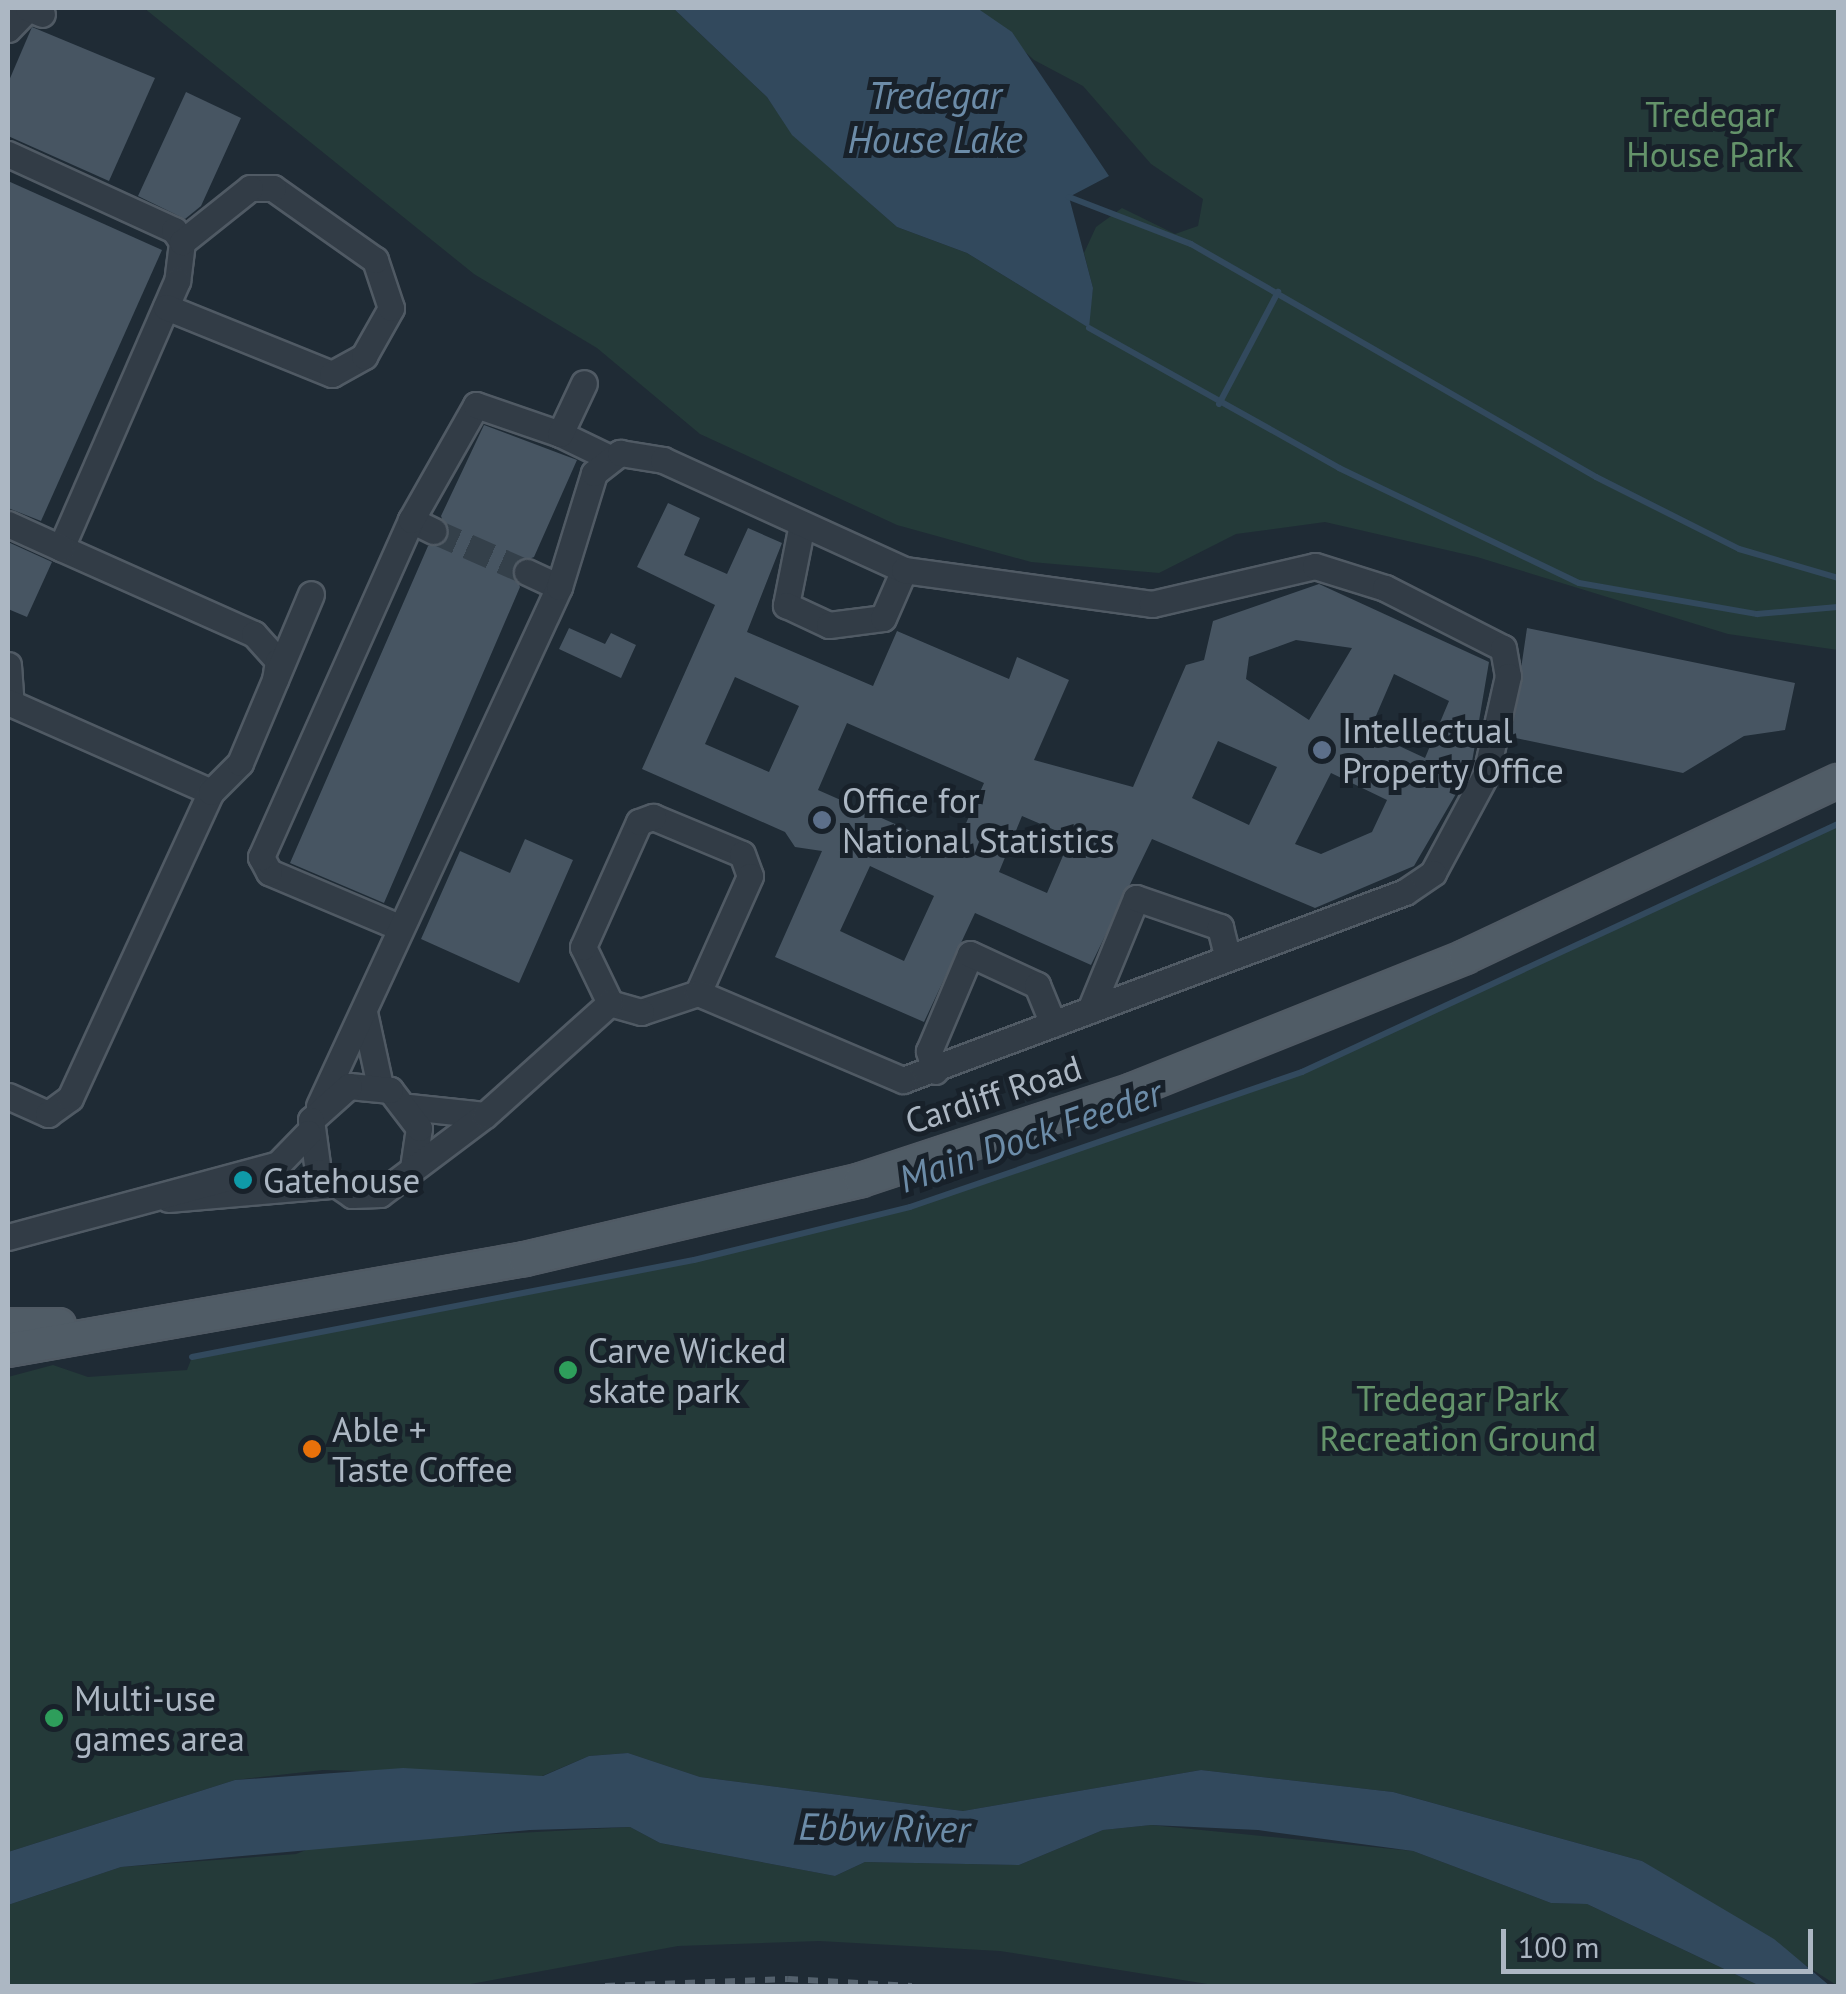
<!DOCTYPE html>
<html>
<head>
<meta charset="utf-8">
<style>
	body { margin:0 }
	#map { position:relative; width:1846px; height:1994px; overflow:hidden; background:#1f2b35; font-family:"PT Sans",sans-serif }
	div>[style] { position:absolute }
	.green>* { inset:0; background:#243a39 }
	.water>* { inset:0; background:#32495d }
	.stream>* { height:6px; margin:-3px; padding:0 3px; transform-origin:3px; border-radius:3px; background:#32495d }
	.building>* { inset:0; background:#475562 }
	.minor-tunnel>* { height:25px; margin-top:-12.5px; transform-origin:0; background:repeating-linear-gradient(90deg,#34404a 0 25px,transparent 0 37px) }
	.roads { filter:drop-shadow(2px 0 #505a64) drop-shadow(-2px 0 #505a64) drop-shadow(0 2px #505a64) drop-shadow(0 -2px #505a64) }
	.minor>* { height:25px; margin:-12.5px; padding:0 12.5px; transform-origin:12.5px; border-radius:12.5px; background:#323c46 }
	.major>* { height:32px; margin:-16px; padding:0 16px; transform-origin:16px; border-radius:16px; background:#505c66 }
	.rail>* { height:6px; margin-top:-3px; transform-origin:0; background:repeating-linear-gradient(90deg,#54616d 0 10px,transparent 0 20px) }
	.dots>* { width:28px; height:28px; translate:-50% -50%; box-sizing:border-box; border:5px solid #18212a; border-radius:50% }
	span { translate:-50% -50%; white-space:nowrap; text-align:center; line-height:1.15; -webkit-text-stroke:10px #18212a; paint-order:stroke }
	.park-label { font-size:35px; color:#64936a }
	.poi-label { font-size:35px; color:#acb7c3 }
	.left { translate:0 -50%; text-align:left }
	.street-label { font-size:35px; color:#acb7c3 }
	.water-label { font-size:38px; color:#6c8ca8; font-style:italic }
	.frame { position:absolute; inset:0; border:10px solid #acb7c3; pointer-events:none }
	.scale { position:absolute; left:1501px; top:1929px; width:312px; height:45px; box-sizing:border-box; border:5px solid #acb7c3; border-top:0; padding-left:12px; font-size:30px; line-height:35px; white-space:nowrap; color:#acb7c3; -webkit-text-stroke:8px #18212a; paint-order:stroke }
</style>
</head>
<body>
<div id="map">
	<div class="green">
		<div style="clip-path:polygon(144px 8px,673px 8px,767px 97px,793px 135px,897px 227px,967px 253px,1088px 327px,1093px 288px,1084px 253px,1096px 227px,1122px 208px,1175px 234px,1198px 226px,1203px 199px,1151px 164px,1083px 86px,1034px 60px,977px 8px,1838px 8px,1838px 650px,1728px 634px,1477px 557px,1325px 522px,1236px 534px,1159px 573px,1031px 562px,897px 525px,700px 434px,597px 348px,474px 274px)"></div>
		<div style="clip-path:polygon(1838px 824px,1838px 1986px,1642px 1861px,1393px 1792px,1201px 1770px,963px 1811px,700px 1777px,628px 1753px,589px 1756px,542px 1776px,323px 1770px,235px 1780px,8px 1852px,8px 1377px,53px 1365px,88px 1377px,187px 1370px,192px 1357px,694px 1260px,910px 1207px,1302px 1072px)"></div>
		<div style="clip-path:polygon(1151px 1825px,1413px 1851px,1551px 1903px,1587px 1904px,1760px 1986px,1220px 1986px,1000px 1951px,819px 1941px,678px 1946px,460px 1986px,8px 1986px,8px 1905px,121px 1867px,296px 1854px,324px 1843px,630px 1827px,660px 1843px,835px 1876px,865px 1862px,1019px 1865px,1103px 1830px)"></div>
	</div>
	<div class="water">
		<div style="clip-path:polygon(673px 8px,977px 8px,1012px 32px,1109px 176px,1069px 197px,1093px 288px,1089px 328px,967px 253px,897px 227px,792px 135px,767px 97px)"></div>
		<div style="clip-path:polygon(628px 1753px,700px 1777px,963px 1811px,1201px 1770px,1393px 1792px,1642px 1861px,1774px 1939px,1830px 1986px,1760px 1986px,1587px 1904px,1551px 1903px,1413px 1851px,1258px 1830px,1151px 1825px,1103px 1830px,1019px 1865px,865px 1862px,835px 1876px,660px 1843px,630px 1827px,530px 1830px,121px 1867px,8px 1905px,8px 1852px,235px 1780px,403px 1768px,543px 1776px,589px 1756px)"></div>
	</div>
	<div class="stream">
		<div style="left:1069px;top:197px;width:131px;rotate:21.1deg"></div>
		<div style="left:1191px;top:244px;width:467px;rotate:29.9deg"></div>
		<div style="left:1596px;top:477px;width:160px;rotate:26.7deg"></div>
		<div style="left:1739px;top:549px;width:103px;rotate:16.3deg"></div>
		<div style="left:1089px;top:328px;width:287px;rotate:29.2deg"></div>
		<div style="left:1339px;top:468px;width:266px;rotate:25.6deg"></div>
		<div style="left:1579px;top:583px;width:181px;rotate:9.9deg"></div>
		<div style="left:1757px;top:614px;width:81px;rotate:-4.9deg"></div>
		<div style="left:1219px;top:404px;width:127px;rotate:-62.2deg"></div>
		<div style="left:192px;top:1357px;width:511px;rotate:-10.94deg"></div>
		<div style="left:694px;top:1260px;width:222px;rotate:-13.8deg"></div>
		<div style="left:910px;top:1207px;width:415px;rotate:-19deg"></div>
		<div style="left:1302px;top:1072px;width:591px;rotate:-24.83deg"></div>
	</div>
	<div class="building">
		<div style="clip-path:polygon(32px 27px,155px 78px,109px 181px,8px 136px,8px 83px)"></div>
		<div style="clip-path:polygon(186px 92px,241px 118px,201px 206px,185px 219px,138px 196px)"></div>
		<div style="clip-path:polygon(8px 181px,162px 250px,41px 521px,8px 508px)"></div>
		<div style="clip-path:polygon(484px 425px,577px 460px,534px 557px,512px 566px,520px 587px,384px 903px,290px 863px,428px 546px,449px 537px,441px 516px)"></div>
		<div style="clip-path:polygon(evenodd,668px 503px,700px 518px,684px 555px,727px 574px,748px 528px,782px 543px,747px 632px,873px 686px,897px 631px,1009px 679px,1017px 657px,1069px 680px,1034px 760px,1133px 787px,1186px 665px,1204px 660px,1213px 621px,1319px 584px,1489px 662px,1471px 768px,1414px 866px,1315px 908px,1152px 839px,1091px 965px,975px 913px,924px 1022px,775px 957px,822px 851px,795px 847px,785px 832px,642px 769px,715px 605px,637px 567px,668px 503px,1296px 640px,1352px 648px,1309px 720px,1246px 679px,1249px 657px,1296px 640px,668px 503px,1394px 674px,1449px 701px,1425px 758px,1369px 732px,1394px 674px,668px 503px,735px 677px,799px 706px,769px 772px,705px 744px,735px 677px,668px 503px,847px 723px,984px 783px,954px 850px,818px 790px,847px 723px,668px 503px,1218px 741px,1277px 767px,1249px 825px,1192px 798px,1218px 741px,668px 503px,1331px 773px,1387px 800px,1372px 832px,1321px 854px,1295px 844px,1331px 773px,668px 503px,1022px 816px,1071px 837px,1047px 893px,999px 872px,1022px 816px,668px 503px,870px 866px,934px 896px,904px 961px,840px 931px,870px 866px)"></div>
		<div style="clip-path:polygon(8px 542px,52px 562px,27px 617px,8px 609px)"></div>
		<div style="clip-path:polygon(569px 628px,605px 644px,611px 633px,636px 645px,621px 678px,559px 649px)"></div>
		<div style="clip-path:polygon(1527px 628px,1795px 683px,1785px 730px,1744px 736px,1683px 773px,1511px 737px)"></div>
		<div style="clip-path:polygon(525px 839px,573px 860px,519px 983px,421px 939px,460px 851px,510px 873px)"></div>
	</div>
	<div class="minor-tunnel">
		<div style="left:434px;top:531px;width:102px;rotate:23.8deg"></div>
	</div>
	<div class="roads">
		<div class="minor">
			<div style="left:8px;top:29px;width:29px;rotate:-46deg"></div>
			<div style="left:28px;top:8px;width:15px;rotate:23deg"></div>
			<div style="left:8px;top:154px;width:183px;rotate:24.6deg"></div>
			<div style="left:174px;top:230px;width:14px;rotate:56deg"></div>
			<div style="left:182px;top:242px;width:39px;rotate:97deg"></div>
			<div style="left:177px;top:281px;width:291px;rotate:113.5deg"></div>
			<div style="left:61px;top:548px;width:211px;rotate:24deg"></div>
			<div style="left:254px;top:634px;width:36px;rotate:48deg"></div>
			<div style="left:278px;top:661px;width:18px;rotate:99deg"></div>
			<div style="left:166px;top:307px;width:179px;rotate:22deg"></div>
			<div style="left:332px;top:374px;width:37px;rotate:-29deg"></div>
			<div style="left:364px;top:356px;width:55px;rotate:-60.6deg"></div>
			<div style="left:391px;top:308px;width:51px;rotate:-108.4deg"></div>
			<div style="left:375px;top:260px;width:125px;rotate:-144.8deg"></div>
			<div style="left:273px;top:188px;width:23px;rotate:180deg"></div>
			<div style="left:250px;top:188px;width:87px;rotate:141.5deg"></div>
			<div style="left:560px;top:434px;width:55px;rotate:25.6deg"></div>
			<div style="left:411px;top:520px;width:25px;rotate:26deg"></div>
			<div style="left:8px;top:524px;width:58px;rotate:24.4deg"></div>
			<div style="left:802px;top:524px;width:83px;rotate:101.2deg"></div>
			<div style="left:786px;top:605px;width:47px;rotate:24.9deg"></div>
			<div style="left:829px;top:625px;width:54px;rotate:-7.4deg"></div>
			<div style="left:883px;top:618px;width:52px;rotate:-66.4deg"></div>
			<div style="left:527px;top:572px;width:35px;rotate:25deg"></div>
			<div style="left:8px;top:665px;width:39px;rotate:86deg"></div>
			<div style="left:8px;top:702px;width:222px;rotate:23.9deg"></div>
			<div style="left:653px;top:817px;width:96px;rotate:22.6deg"></div>
			<div style="left:742px;top:854px;width:23px;rotate:70deg"></div>
			<div style="left:750px;top:876px;width:128px;rotate:114deg"></div>
			<div style="left:698px;top:993px;width:60px;rotate:161.6deg"></div>
			<div style="left:641px;top:1012px;width:32px;rotate:-164deg"></div>
			<div style="left:610px;top:1003px;width:62px;rotate:-115.7deg"></div>
			<div style="left:583px;top:947px;width:137px;rotate:-65.9deg"></div>
			<div style="left:639px;top:822px;width:15px;rotate:-20deg"></div>
			<div style="left:399px;top:927px;width:141px;rotate:-157.1deg"></div>
			<div style="left:269px;top:872px;width:17px;rotate:-118deg"></div>
			<div style="left:261px;top:857px;width:369px;rotate:-66deg"></div>
			<div style="left:411px;top:520px;width:132px;rotate:-60.5deg"></div>
			<div style="left:476px;top:405px;width:89px;rotate:19deg"></div>
			<div style="left:560px;top:434px;width:56px;rotate:-64.8deg"></div>
			<div style="left:1090px;top:1010px;width:121px;rotate:-67.7deg"></div>
			<div style="left:1136px;top:898px;width:89px;rotate:19deg"></div>
			<div style="left:1220px;top:927px;width:32px;rotate:76deg"></div>
			<div style="left:364px;top:1012px;width:76px;rotate:77.8deg"></div>
			<div style="left:935px;top:1071px;width:21px;rotate:-107deg"></div>
			<div style="left:929px;top:1051px;width:105px;rotate:-67.1deg"></div>
			<div style="left:970px;top:954px;width:74px;rotate:24.8deg"></div>
			<div style="left:1037px;top:985px;width:42px;rotate:67.7deg"></div>
			<div style="left:8px;top:1096px;width:44px;rotate:24.2deg"></div>
			<div style="left:48px;top:1114px;width:27px;rotate:-36deg"></div>
			<div style="left:70px;top:1098px;width:337px;rotate:-65.3deg"></div>
			<div style="left:211px;top:792px;width:41px;rotate:-45deg"></div>
			<div style="left:240px;top:763px;width:183px;rotate:-67.2deg"></div>
			<div style="left:319px;top:1106px;width:572px;rotate:-65.18deg"></div>
			<div style="left:559px;top:587px;width:119px;rotate:-72.9deg"></div>
			<div style="left:594px;top:473px;width:33px;rotate:-38deg"></div>
			<div style="left:620px;top:453px;width:44px;rotate:9.2deg"></div>
			<div style="left:663px;top:460px;width:265px;rotate:24.5deg"></div>
			<div style="left:904px;top:570px;width:250px;rotate:7.8deg"></div>
			<div style="left:1152px;top:604px;width:167px;rotate:-13.1deg"></div>
			<div style="left:1315px;top:566px;width:73px;rotate:17.4deg"></div>
			<div style="left:1385px;top:588px;width:132px;rotate:27deg"></div>
			<div style="left:1503px;top:648px;width:28px;rotate:80deg"></div>
			<div style="left:1508px;top:676px;width:100px;rotate:102.7deg"></div>
			<div style="left:1486px;top:774px;width:112px;rotate:118.2deg"></div>
			<div style="left:1433px;top:873px;width:34px;rotate:146deg"></div>
			<div style="left:1405px;top:892px;width:536px;rotate:159.47deg"></div>
			<div style="left:903px;top:1080px;width:223px;rotate:-157deg"></div>
			<div style="left:409px;top:1107px;width:76px;rotate:6deg"></div>
			<div style="left:413px;top:1168px;width:40px;rotate:-81.5deg"></div>
			<div style="left:419px;top:1128px;width:48px;rotate:-127.3deg"></div>
			<div style="left:390px;top:1090px;width:41px;rotate:-174.4deg"></div>
			<div style="left:349px;top:1086px;width:51px;rotate:138.2deg"></div>
			<div style="left:311px;top:1120px;width:52px;rotate:82.3deg"></div>
			<div style="left:318px;top:1172px;width:41px;rotate:34.1deg"></div>
			<div style="left:352px;top:1195px;width:28px;rotate:-2deg"></div>
			<div style="left:380px;top:1194px;width:131px;rotate:-37deg"></div>
			<div style="left:485px;top:1115px;width:168px;rotate:-41.9deg"></div>
			<div style="left:168px;top:1199px;width:163px;rotate:-4.9deg"></div>
			<div style="left:8px;top:1237px;width:280px;rotate:-15.1deg"></div>
			<div style="left:278px;top:1164px;width:43px;rotate:-45.9deg"></div>
		</div>
		<div class="major">
			<div style="left:8px;top:1325px;width:51px"></div>
			<div style="left:8px;top:1350px;width:525px;rotate:-9.98deg"></div>
			<div style="left:525px;top:1259px;width:345px;rotate:-13.2deg"></div>
			<div style="left:861px;top:1180px;width:287px;rotate:-18.3deg"></div>
			<div style="left:1133px;top:1090px;width:358px;rotate:-21.8deg"></div>
			<div style="left:1465px;top:957px;width:412px;rotate:-25.3deg"></div>
		</div>
	</div>
	<div class="rail">
		<div style="left:605px;top:1986px;width:183px;rotate:-2.2deg"></div>
		<div style="left:788px;top:1979px;width:124px;rotate:3.2deg"></div>
	</div>
	<div class="dots">
		<div style="left:1322px;top:750px;background:#5c6f8a"></div>
		<div style="left:822px;top:820px;background:#5c6f8a"></div>
		<div style="left:243px;top:1180px;background:#0f9aa8"></div>
		<div style="left:568px;top:1370px;background:#2e9e5b"></div>
		<div style="left:312px;top:1449px;background:#e8710a"></div>
		<div style="left:54px;top:1718px;background:#2e9e5b"></div>
	</div>
	<div class="park-label">
		<span style="left:1710px;top:134px">Tredegar<br>House Park</span>
		<span style="left:1458px;top:1418px">Tredegar Park<br>Recreation Ground</span>
	</div>
	<div class="poi-label">
		<span class="left" style="left:1342px;top:750px">Intellectual<br>Property Office</span>
		<span class="left" style="left:842px;top:820px">Office for<br>National Statistics</span>
		<span class="left" style="left:263px;top:1180px">Gatehouse</span>
		<span class="left" style="left:588px;top:1370px">Carve Wicked<br>skate park</span>
		<span class="left" style="left:332px;top:1449px">Able +<br>Taste Coffee</span>
		<span class="left" style="left:74px;top:1718px">Multi-use<br>games area</span>
	</div>
	<div class="street-label">
		<span style="left:993px;top:1094px;rotate:-18deg">Cardiff Road</span>
	</div>
	<div class="water-label">
		<span style="left:935px;top:117px">Tredegar<br>House Lake</span>
		<span style="left:1030px;top:1135px;rotate:-19deg">Main Dock Feeder</span>
		<span style="left:884px;top:1827px;rotate:1deg">Ebbw River</span>
	</div>
	<div class="frame"></div>
	<div class="scale">100 m</div>
</div>
</body>
</html>
